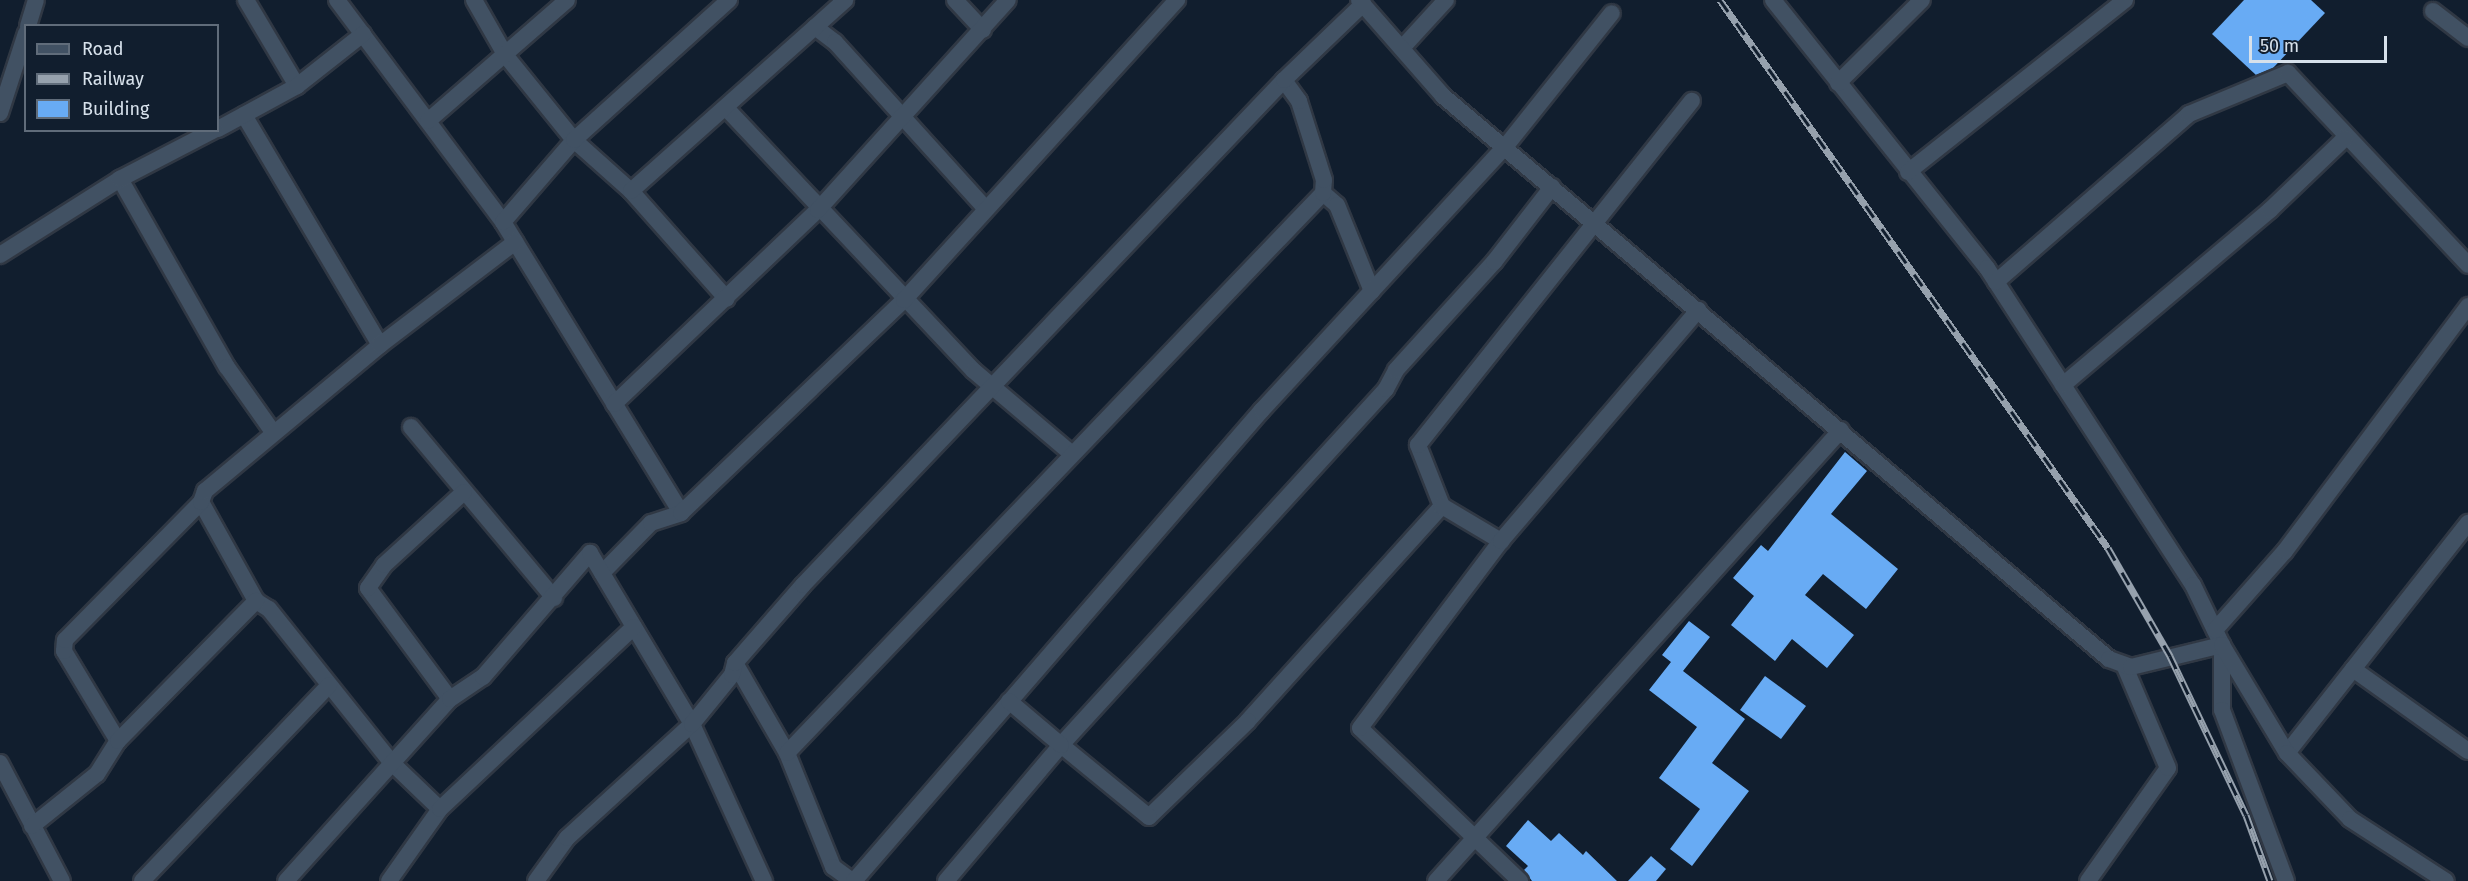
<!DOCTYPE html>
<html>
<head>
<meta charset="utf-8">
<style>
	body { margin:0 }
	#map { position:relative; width:2468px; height:881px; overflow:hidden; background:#111e2e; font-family:"Fira Sans",sans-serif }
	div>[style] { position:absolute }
	.building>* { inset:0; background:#68abf4 }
	.roads { filter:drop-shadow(2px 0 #303844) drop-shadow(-2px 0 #303844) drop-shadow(0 2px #303844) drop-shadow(0 -2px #303844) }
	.minor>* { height:16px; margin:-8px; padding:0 8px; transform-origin:8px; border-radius:8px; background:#415163 }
	.tertiary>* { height:16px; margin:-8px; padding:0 8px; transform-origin:8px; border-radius:8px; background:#415163 }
	.secondary>* { height:16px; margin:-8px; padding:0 8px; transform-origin:8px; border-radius:8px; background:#415163 }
	.rail>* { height:7px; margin-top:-3.5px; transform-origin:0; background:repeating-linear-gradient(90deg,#111e2e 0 14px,#96a1ad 0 28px); box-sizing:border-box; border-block:2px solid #96a1ad }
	span { translate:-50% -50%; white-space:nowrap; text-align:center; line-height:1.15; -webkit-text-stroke:6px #111e2e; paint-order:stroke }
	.legend { position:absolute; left:24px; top:24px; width:195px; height:108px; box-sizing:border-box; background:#111e2e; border:2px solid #606c7a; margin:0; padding:8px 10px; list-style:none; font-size:18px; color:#d7e1eb }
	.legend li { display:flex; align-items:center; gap:12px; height:30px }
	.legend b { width:30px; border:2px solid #606c7a }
	.scale { position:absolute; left:2249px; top:36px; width:138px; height:27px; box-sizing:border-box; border:3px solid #d7e1eb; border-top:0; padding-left:8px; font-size:18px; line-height:21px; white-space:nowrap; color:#d7e1eb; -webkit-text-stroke:4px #111e2e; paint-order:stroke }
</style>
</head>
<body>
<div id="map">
	<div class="building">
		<div style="clip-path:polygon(2244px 0,2311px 0,2325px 13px,2273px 68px,2256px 75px,2212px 34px)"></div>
		<div style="clip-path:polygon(1845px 452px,1867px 471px,1831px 514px,1898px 569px,1866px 609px,1823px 574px,1805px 595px,1854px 635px,1827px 668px,1792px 639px,1775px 661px,1731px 625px,1754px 596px,1733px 578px,1761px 545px,1768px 551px)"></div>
		<div style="clip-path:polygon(1689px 621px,1710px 637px,1683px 671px,1745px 719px,1712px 763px,1749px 791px,1692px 866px,1670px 849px,1700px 809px,1659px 778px,1697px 727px,1649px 690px,1671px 662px,1662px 655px)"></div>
		<div style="clip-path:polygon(1765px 676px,1806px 706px,1781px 739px,1740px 710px)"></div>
		<div style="clip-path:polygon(1528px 820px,1551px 841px,1559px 833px,1583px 855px,1586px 851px,1617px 881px,1532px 881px,1524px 870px,1528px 866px,1506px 846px)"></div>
		<div style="clip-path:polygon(1651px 856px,1666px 869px,1656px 881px,1628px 881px)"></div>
	</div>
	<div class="roads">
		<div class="minor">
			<div style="left:246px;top:0;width:100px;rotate:59.3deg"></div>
			<div style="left:337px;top:0;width:277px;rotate:53.2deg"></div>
			<div style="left:503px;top:222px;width:341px;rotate:58.5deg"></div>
			<div style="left:474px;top:0;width:64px;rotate:60.3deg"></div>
			<div style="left:506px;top:56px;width:108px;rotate:51deg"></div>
			<div style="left:574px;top:140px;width:76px;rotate:41.8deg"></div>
			<div style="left:631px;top:191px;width:144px;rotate:48.4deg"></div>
			<div style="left:955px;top:0;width:41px;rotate:47deg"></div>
			<div style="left:1773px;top:0;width:343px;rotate:51.4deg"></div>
			<div style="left:1987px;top:268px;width:378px;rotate:57deg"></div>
			<div style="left:2193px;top:585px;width:67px;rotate:64.2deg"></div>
			<div style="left:2222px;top:645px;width:65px;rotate:90deg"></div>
			<div style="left:2222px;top:710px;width:183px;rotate:69.5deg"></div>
			<div style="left:2433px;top:11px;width:44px;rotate:37.6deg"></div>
			<div style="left:815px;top:27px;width:25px;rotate:37deg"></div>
			<div style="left:835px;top:42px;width:225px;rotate:47.9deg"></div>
			<div style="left:1402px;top:48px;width:65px;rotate:-47.5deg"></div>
			<div style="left:1838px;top:83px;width:118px;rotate:-44.7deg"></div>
			<div style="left:726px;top:108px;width:361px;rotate:46.7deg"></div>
			<div style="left:974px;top:371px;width:128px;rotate:40.3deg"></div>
			<div style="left:244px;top:115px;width:267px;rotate:59.4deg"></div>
			<div style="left:428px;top:121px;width:184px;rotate:-41deg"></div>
			<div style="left:218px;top:129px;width:90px;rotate:-28.6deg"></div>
			<div style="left:297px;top:86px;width:84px;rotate:-38.2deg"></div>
			<div style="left:1908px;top:172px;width:277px;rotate:-38.4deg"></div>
			<div style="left:120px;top:179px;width:216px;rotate:60.4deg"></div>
			<div style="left:227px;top:367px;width:80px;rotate:54.7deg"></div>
			<div style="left:631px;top:191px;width:287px;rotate:-41.7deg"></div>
			<div style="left:1323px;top:193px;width:18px;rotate:41deg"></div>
			<div style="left:1337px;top:205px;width:93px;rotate:67.9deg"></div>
			<div style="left:503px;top:222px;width:108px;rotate:-49.1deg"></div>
			<div style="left:574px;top:140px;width:209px;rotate:-42.1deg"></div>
			<div style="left:0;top:255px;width:142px;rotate:-32.3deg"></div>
			<div style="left:120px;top:179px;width:106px;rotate:-27.5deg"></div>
			<div style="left:1996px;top:282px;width:256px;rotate:-41deg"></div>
			<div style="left:2189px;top:114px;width:107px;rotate:-22.5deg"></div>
			<div style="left:2288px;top:73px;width:263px;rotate:46.8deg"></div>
			<div style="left:2063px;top:385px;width:271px;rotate:-40.2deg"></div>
			<div style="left:2270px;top:210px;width:104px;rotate:-43.8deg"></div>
			<div style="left:614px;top:404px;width:282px;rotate:-43.6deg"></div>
			<div style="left:818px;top:210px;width:283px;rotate:-47.9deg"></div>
			<div style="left:411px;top:427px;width:223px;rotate:50.1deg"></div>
			<div style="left:201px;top:502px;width:113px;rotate:60.9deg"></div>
			<div style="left:256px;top:601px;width:15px;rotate:32deg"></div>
			<div style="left:269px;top:609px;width:197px;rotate:51.4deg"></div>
			<div style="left:392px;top:763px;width:66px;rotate:43.8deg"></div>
			<div style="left:1442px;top:506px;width:290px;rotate:132.1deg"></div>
			<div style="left:1248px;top:721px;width:138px;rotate:135.9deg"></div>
			<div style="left:1149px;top:817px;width:114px;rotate:-140.7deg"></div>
			<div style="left:1061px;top:745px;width:482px;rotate:-47.6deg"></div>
			<div style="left:1386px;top:389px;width:21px;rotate:-62deg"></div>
			<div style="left:1396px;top:370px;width:146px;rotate:-47.8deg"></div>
			<div style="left:1494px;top:262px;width:95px;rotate:-52.3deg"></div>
			<div style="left:1442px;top:506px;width:66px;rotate:-111.5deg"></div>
			<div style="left:1418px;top:445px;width:440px;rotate:-51.5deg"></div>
			<div style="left:1442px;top:506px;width:69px;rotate:30.7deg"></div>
			<div style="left:602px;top:573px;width:70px;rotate:-45.6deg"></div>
			<div style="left:651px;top:523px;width:32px;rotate:-18deg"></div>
			<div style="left:681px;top:513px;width:308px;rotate:-43.7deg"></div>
			<div style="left:904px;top:300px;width:406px;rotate:-47.7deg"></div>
			<div style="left:2215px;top:630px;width:106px;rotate:-48.5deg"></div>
			<div style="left:2285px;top:551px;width:306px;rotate:-53.2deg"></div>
			<div style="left:735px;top:663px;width:104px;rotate:60deg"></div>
			<div style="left:787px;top:753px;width:123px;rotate:68deg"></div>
			<div style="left:833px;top:867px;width:24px;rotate:36deg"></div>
			<div style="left:2353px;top:669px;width:141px;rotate:35.5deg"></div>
			<div style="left:450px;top:699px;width:138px;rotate:-126.5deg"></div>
			<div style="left:368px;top:588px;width:28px;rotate:-55deg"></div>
			<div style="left:384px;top:565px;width:108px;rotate:-42.4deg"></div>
			<div style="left:118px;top:741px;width:105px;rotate:-121deg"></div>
			<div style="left:64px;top:651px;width:11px;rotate:-85deg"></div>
			<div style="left:65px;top:640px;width:194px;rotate:-45.4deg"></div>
			<div style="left:201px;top:502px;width:12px;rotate:-70deg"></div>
			<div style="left:205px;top:491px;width:228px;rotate:-39.8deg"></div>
			<div style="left:380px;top:345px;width:170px;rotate:-37.3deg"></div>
			<div style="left:787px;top:753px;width:775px;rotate:-46.25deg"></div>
			<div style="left:1323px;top:193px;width:13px;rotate:-86deg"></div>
			<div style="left:1324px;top:180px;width:83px;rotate:-107.6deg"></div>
			<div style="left:1299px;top:101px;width:26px;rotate:-126deg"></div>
			<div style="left:2287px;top:753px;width:293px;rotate:-51.8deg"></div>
			<div style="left:0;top:763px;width:133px;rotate:62.3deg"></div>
			<div style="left:32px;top:826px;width:83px;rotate:-38.7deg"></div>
			<div style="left:97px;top:774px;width:39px;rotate:-58deg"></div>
			<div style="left:118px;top:741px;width:197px;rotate:-45.4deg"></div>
			<div style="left:142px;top:881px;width:271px;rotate:-46.3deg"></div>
			<div style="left:286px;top:881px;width:245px;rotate:-48deg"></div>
			<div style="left:450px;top:699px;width:40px;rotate:-34deg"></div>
			<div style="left:483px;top:677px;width:164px;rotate:-49.2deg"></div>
			<div style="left:590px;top:553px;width:199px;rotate:59.2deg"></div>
			<div style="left:692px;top:724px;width:173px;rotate:65.4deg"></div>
			<div style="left:389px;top:881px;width:88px;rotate:-54.7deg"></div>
			<div style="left:440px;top:809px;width:266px;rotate:-43.2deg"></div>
			<div style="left:536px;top:881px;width:53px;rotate:-54.2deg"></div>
			<div style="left:567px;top:838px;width:169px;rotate:-42.4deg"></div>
			<div style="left:692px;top:724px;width:63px;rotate:-50.8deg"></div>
			<div style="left:732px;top:675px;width:12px;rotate:-76deg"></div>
			<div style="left:735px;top:663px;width:103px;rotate:-48.9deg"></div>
			<div style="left:803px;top:585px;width:697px;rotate:-46.39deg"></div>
			<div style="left:1284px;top:80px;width:110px;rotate:-43.9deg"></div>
			<div style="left:854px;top:881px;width:623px;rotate:-49.1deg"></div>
			<div style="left:1262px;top:410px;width:358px;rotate:-47.3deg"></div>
			<div style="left:1505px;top:147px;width:171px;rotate:-51.4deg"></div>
			<div style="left:946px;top:881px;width:178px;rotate:-49.8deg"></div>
			<div style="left:1061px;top:745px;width:68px;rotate:-139.8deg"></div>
			<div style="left:1436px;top:881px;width:606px;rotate:-48.08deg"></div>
			<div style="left:1520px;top:881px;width:221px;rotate:-136.3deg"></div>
			<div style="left:1360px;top:728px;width:234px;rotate:-53deg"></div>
			<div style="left:1501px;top:541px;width:304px;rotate:-49.5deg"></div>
			<div style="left:2088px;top:881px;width:138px;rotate:-54.7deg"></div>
			<div style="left:2168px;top:768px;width:112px;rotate:-113.1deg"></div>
		</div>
		<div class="tertiary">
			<div style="left:1359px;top:0;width:128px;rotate:48.8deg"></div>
			<div style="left:1443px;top:96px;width:872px;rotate:40.21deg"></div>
			<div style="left:2109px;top:659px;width:23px;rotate:20deg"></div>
			<div style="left:2131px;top:667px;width:94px;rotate:-13.6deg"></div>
			<div style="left:2222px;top:645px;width:126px;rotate:59deg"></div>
			<div style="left:2287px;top:753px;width:91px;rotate:46.3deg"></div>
			<div style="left:2350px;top:819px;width:114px;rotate:32.9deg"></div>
		</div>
		<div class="secondary">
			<div style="left:28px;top:26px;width:27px;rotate:-73deg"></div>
			<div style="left:0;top:113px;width:84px;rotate:-72deg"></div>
		</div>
	</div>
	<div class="rail">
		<div style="left:1720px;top:0;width:671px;rotate:54.7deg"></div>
		<div style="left:2108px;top:548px;width:125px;rotate:60.1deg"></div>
		<div style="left:2170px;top:656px;width:176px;rotate:64.5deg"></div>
		<div style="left:2246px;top:815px;width:70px;rotate:70deg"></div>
	</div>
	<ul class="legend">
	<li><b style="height:8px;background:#415163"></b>Road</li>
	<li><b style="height:8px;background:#96a1ad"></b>Railway</li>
	<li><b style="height:16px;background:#68abf4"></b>Building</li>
	</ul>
	<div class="scale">50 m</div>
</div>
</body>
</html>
